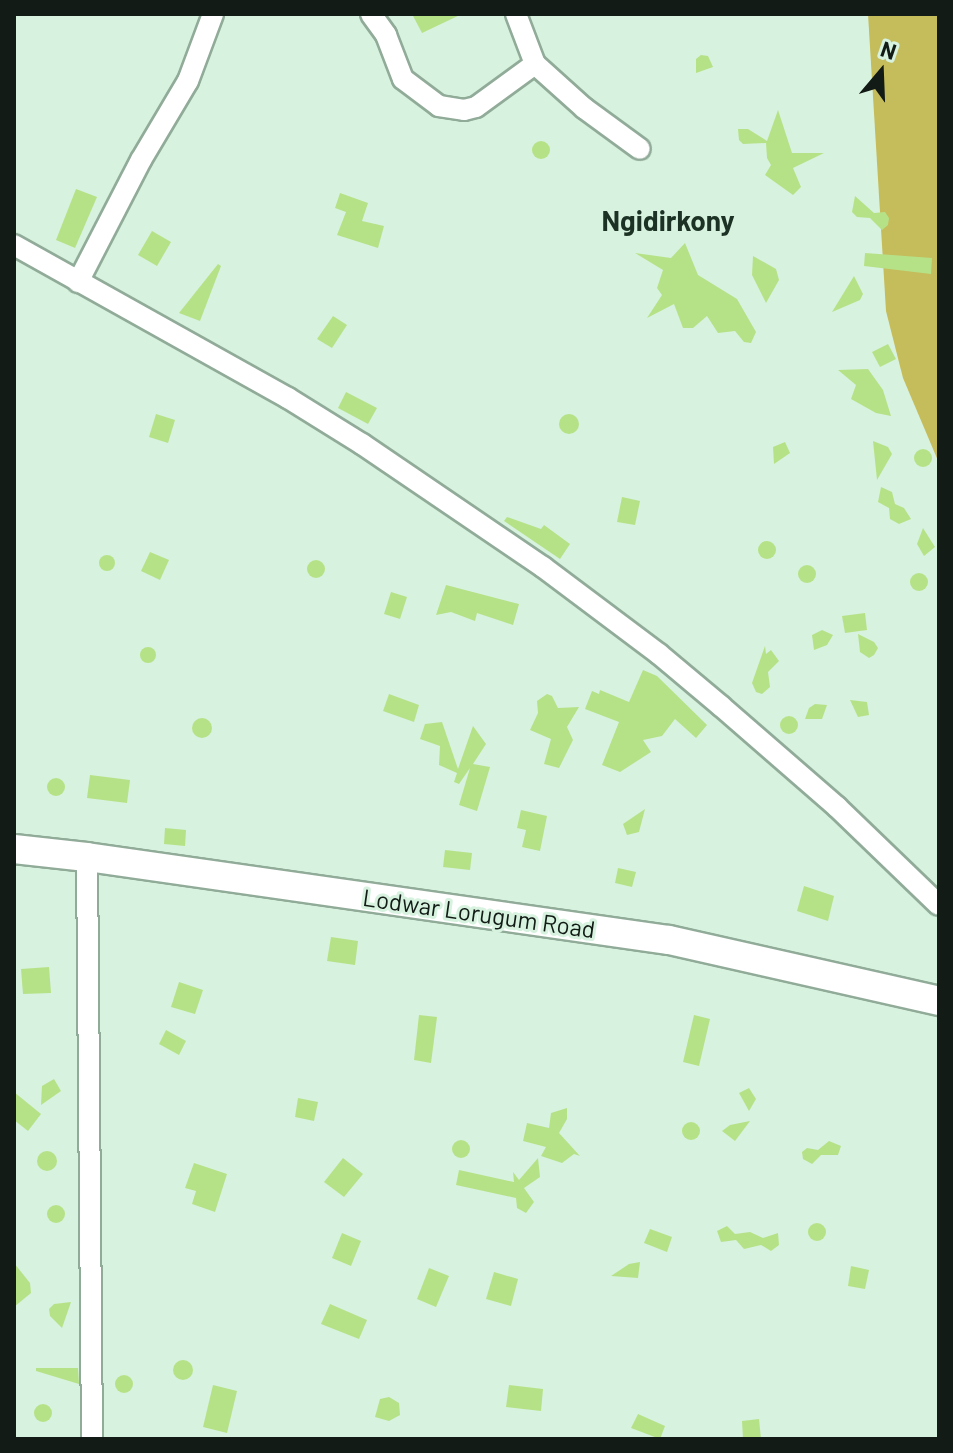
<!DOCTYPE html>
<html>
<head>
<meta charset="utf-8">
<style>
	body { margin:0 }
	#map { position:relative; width:953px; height:1453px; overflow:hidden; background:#d7f2df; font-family:Barlow,sans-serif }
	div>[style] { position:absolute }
	.green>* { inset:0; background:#c5bc5c }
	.building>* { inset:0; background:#b6e287 }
	.round { border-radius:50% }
	.roads { filter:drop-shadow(2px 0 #91ab99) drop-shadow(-2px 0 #91ab99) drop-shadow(0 2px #91ab99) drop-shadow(0 -2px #91ab99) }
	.minor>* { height:20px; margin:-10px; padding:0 10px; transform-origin:10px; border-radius:10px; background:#fff }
	.secondary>* { height:28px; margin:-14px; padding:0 14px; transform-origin:14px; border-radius:14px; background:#fff }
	span { translate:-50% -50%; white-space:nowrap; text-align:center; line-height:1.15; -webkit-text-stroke:6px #d7f2df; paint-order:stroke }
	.street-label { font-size:24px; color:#121b15 }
	.quarter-label { font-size:28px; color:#1c3224; font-weight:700 }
	.frame { position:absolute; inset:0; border:16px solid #121b15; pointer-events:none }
	.north { position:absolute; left:841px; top:32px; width:80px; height:80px; -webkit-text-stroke:6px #d7f2df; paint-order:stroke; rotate:19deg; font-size:22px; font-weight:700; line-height:32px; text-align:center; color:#121b15 }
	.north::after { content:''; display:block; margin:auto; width:28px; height:36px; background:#121b15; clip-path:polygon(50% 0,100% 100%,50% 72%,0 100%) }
</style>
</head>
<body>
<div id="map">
	<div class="green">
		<div style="clip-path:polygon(868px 14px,939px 14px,939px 463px,903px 378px,886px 311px)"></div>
	</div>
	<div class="building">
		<div style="clip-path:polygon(412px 14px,462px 14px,422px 33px)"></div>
		<div style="clip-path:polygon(701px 55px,708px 56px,713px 67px,696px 73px,696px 59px)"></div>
		<div style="clip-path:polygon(778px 110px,792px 153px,824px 153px,793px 168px,801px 187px,793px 195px,765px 175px,771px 165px,767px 158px,766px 143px,743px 144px,739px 140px,738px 129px,748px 129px,767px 141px)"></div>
		<div class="round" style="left:532px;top:141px;width:18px;height:18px"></div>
		<div style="clip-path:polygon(76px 189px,97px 197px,75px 248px,56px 240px)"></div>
		<div style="clip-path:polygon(340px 193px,368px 203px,362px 221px,384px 226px,378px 248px,337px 235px,346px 212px,335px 208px)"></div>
		<div style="clip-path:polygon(855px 196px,874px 213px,885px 212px,889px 218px,888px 225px,882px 230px,870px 218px,857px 217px,852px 212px)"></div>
		<div style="clip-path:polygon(152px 231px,171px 242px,157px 266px,138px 255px)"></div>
		<div style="clip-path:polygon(685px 243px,698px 275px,737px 299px,756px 332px,751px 343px,744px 342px,735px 331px,718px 333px,707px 316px,693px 328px,683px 328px,674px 304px,647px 318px,662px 295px,657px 288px,663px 270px,635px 253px,671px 258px)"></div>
		<div style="clip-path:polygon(865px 253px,932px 258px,931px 274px,864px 266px)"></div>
		<div style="clip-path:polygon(753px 256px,776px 269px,779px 280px,766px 303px,752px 275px)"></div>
		<div style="clip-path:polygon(218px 264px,221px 266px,200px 321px,179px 313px)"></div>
		<div style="clip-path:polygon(854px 276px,863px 294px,860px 300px,832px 312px)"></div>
		<div style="clip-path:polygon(333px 316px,347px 325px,332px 348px,317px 339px)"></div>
		<div style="clip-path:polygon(888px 344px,896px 359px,880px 367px,872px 352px)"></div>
		<div style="clip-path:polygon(868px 369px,883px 390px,891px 416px,876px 413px,851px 399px,856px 385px,838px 370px)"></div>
		<div style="clip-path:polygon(346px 392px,377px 408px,368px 424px,338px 408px)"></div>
		<div style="clip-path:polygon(156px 414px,175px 420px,168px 443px,149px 437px)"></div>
		<div class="round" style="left:559px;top:414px;width:20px;height:20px"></div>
		<div style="clip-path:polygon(873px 441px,888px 447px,892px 454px,877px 480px)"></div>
		<div style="clip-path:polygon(785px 442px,790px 453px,774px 464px,773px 447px)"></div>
		<div class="round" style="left:914px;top:449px;width:18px;height:18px"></div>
		<div style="clip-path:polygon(881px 487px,892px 492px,895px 504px,904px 508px,911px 519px,899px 524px,890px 519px,889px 508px,878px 502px)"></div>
		<div style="clip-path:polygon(622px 497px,640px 501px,635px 525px,617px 522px)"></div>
		<div style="clip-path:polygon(507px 517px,541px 529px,544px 525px,570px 544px,560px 559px,504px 521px)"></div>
		<div style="clip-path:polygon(923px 528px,935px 547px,924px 556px,917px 544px)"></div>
		<div class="round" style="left:758px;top:541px;width:18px;height:18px"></div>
		<div style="clip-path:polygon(150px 552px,169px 560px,160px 580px,141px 571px)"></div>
		<div class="round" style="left:99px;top:555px;width:16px;height:16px"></div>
		<div class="round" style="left:307px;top:560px;width:18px;height:18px"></div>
		<div class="round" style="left:798px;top:565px;width:18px;height:18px"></div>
		<div class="round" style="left:910px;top:573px;width:18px;height:18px"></div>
		<div style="clip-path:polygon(446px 585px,519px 604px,513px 625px,477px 613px,475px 621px,451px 612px,436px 615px)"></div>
		<div style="clip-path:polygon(391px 592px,407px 597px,400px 619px,384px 614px)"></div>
		<div style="clip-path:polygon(865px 613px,867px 630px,845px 633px,842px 616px)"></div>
		<div style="clip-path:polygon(822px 630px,833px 635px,827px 645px,814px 650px,812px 635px)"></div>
		<div style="clip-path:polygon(858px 634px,874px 642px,878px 648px,874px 655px,869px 658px,860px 652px)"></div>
		<div style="clip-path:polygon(765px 646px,766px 654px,771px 650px,779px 661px,768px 672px,770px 687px,762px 694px,756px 692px,752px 683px)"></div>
		<div class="round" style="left:140px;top:647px;width:16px;height:16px"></div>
		<div style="clip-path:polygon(643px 670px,657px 676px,707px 725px,696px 738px,675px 719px,662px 736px,643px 740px,651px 752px,620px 772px,602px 765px,619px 722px,585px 709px,592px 691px,599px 694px,600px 690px,629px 702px)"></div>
		<div style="clip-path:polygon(389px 694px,419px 705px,414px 722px,383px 711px)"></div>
		<div style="clip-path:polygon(547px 694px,552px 696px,558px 708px,579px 707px,567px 727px,573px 740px,559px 768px,544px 764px,551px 739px,530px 730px,538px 713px,537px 701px)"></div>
		<div style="clip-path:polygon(850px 700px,867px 702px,869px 715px,858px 717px)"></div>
		<div style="clip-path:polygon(815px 704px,827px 705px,822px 719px,805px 719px,809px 708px)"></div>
		<div class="round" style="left:780px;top:716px;width:18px;height:18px"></div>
		<div class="round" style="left:192px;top:718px;width:20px;height:20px"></div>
		<div style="clip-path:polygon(442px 722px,458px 769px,473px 726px,486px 744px,473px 764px,490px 767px,477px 811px,459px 805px,470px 768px,459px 784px,454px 782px,457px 773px,439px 765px,440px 746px,420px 739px,425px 724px)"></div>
		<div style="clip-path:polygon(90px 775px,130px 780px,127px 803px,87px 798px)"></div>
		<div class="round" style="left:47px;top:778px;width:18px;height:18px"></div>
		<div style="clip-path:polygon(645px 809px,639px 832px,627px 835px,623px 824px)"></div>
		<div style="clip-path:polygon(521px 810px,547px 816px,540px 851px,522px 847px,526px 830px,517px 828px)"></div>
		<div style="clip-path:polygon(165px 828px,186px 830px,185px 846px,164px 844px)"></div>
		<div style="clip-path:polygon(445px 850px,472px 853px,470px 870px,443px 867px)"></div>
		<div style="clip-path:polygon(618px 868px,636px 872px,632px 887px,615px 883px)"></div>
		<div style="clip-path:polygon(804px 886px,834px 896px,828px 921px,797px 911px)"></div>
		<div style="clip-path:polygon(331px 937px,358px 941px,355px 965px,327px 961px)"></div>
		<div style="clip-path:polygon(49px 967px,51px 993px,23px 994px,21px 969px)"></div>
		<div style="clip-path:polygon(179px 982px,203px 990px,195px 1014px,171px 1007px)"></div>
		<div style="clip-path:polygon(419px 1015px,437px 1017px,431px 1063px,414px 1060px)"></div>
		<div style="clip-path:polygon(694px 1015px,710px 1019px,699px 1066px,683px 1062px)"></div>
		<div style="clip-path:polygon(166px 1030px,186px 1041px,179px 1055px,159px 1044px)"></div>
		<div style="clip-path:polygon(54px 1079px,61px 1091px,41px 1105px,42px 1086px)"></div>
		<div style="clip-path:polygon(749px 1088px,756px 1099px,749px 1111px,739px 1093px)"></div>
		<div style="clip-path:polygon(14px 1092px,41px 1114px,28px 1131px,14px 1120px)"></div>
		<div style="clip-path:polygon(298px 1098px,318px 1102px,314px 1121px,295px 1117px)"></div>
		<div style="clip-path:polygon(567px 1108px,567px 1119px,559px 1133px,580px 1156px,574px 1154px,562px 1163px,541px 1156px,546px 1147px,523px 1141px,527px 1123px,549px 1128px,551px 1113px)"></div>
		<div style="clip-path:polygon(750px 1121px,735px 1141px,722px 1131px,730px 1125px)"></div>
		<div class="round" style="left:682px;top:1122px;width:18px;height:18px"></div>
		<div class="round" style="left:452px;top:1140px;width:18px;height:18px"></div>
		<div style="clip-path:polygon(829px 1141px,841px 1146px,838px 1155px,821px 1155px,812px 1164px,803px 1159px,802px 1152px,807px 1148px,818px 1150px)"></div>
		<div class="round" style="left:37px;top:1151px;width:20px;height:20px"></div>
		<div style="clip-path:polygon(343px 1158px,363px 1174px,344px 1197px,324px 1182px)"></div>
		<div style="clip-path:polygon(538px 1158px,540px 1177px,524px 1188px,534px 1202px,526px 1213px,517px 1208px,516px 1198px,456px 1185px,459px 1170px,514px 1182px,513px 1172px,519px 1180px)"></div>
		<div style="clip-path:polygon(194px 1163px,227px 1174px,215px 1212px,192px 1204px,196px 1191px,185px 1188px)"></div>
		<div class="round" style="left:47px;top:1205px;width:18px;height:18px"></div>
		<div class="round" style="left:808px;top:1223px;width:18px;height:18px"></div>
		<div style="clip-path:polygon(727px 1226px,735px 1234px,750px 1232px,763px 1238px,778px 1233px,779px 1245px,771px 1251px,761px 1245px,744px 1249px,736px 1240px,721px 1242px,717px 1231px)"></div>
		<div style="clip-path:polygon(650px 1229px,672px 1237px,667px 1252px,644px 1243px)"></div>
		<div style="clip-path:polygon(342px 1233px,361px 1241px,351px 1266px,332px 1258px)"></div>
		<div style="clip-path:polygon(640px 1262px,638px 1278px,611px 1276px,629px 1264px)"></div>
		<div style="clip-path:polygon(14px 1263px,30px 1283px,31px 1293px,14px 1307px)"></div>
		<div style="clip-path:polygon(851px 1266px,869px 1270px,865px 1289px,848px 1286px)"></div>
		<div style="clip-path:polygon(429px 1268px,449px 1276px,436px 1307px,417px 1299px)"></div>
		<div style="clip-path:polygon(494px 1272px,518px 1279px,511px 1306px,486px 1299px)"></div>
		<div style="clip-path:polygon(71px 1302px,62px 1328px,50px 1316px,49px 1309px,54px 1304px)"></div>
		<div style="clip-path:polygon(330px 1304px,367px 1320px,359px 1339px,321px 1324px)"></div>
		<div class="round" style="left:173px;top:1360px;width:20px;height:20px"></div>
		<div style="clip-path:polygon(36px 1368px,78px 1368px,79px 1384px,36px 1371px)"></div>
		<div class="round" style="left:115px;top:1375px;width:18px;height:18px"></div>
		<div style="clip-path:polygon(213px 1385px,237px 1391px,227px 1433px,203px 1427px)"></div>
		<div style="clip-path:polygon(509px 1385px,543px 1389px,541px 1411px,506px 1407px)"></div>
		<div style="clip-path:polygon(389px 1397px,399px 1403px,400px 1415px,389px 1421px,375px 1417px,380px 1399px)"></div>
		<div class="round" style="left:34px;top:1404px;width:18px;height:18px"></div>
		<div style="clip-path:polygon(638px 1414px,665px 1426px,660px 1439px,631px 1428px)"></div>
		<div style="clip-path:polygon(759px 1419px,761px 1439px,743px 1439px,742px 1421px)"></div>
	</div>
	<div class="roads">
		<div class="minor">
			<div style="left:371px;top:14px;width:26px;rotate:54deg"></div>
			<div style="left:386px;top:35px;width:47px;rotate:68.9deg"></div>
			<div style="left:403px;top:79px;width:45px;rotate:36.9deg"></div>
			<div style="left:439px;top:106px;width:25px;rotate:9deg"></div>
			<div style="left:464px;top:110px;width:12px;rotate:-14deg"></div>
			<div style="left:476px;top:107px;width:73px;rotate:-36.1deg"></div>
			<div style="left:516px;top:14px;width:53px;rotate:69.2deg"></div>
			<div style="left:535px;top:64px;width:66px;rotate:41.9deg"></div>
			<div style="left:584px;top:108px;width:69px;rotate:36.2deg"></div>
			<div style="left:14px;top:245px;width:314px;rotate:29.2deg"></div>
			<div style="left:288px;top:398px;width:87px;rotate:31.9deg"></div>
			<div style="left:362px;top:444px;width:219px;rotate:34.2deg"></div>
			<div style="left:543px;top:567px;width:145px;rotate:36.9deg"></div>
			<div style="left:659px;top:654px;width:81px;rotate:40deg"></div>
			<div style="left:721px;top:706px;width:154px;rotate:41deg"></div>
			<div style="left:837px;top:807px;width:141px;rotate:43.9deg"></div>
			<div style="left:78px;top:282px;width:137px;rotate:-62.7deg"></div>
			<div style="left:141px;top:160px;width:92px;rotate:-59.3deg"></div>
			<div style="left:188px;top:81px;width:72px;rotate:-69.5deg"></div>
			<div style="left:87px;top:857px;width:582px;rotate:89.51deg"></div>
		</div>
		<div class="secondary">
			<div style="left:14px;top:849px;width:73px;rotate:6.3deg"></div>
			<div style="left:87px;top:857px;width:588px;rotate:8.12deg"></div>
			<div style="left:669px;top:940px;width:277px;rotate:12.7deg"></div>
		</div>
	</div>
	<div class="street-label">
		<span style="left:479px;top:913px;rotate:8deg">Lodwar Lorugum Road</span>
	</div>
	<div class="quarter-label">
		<span style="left:668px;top:220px">Ngidirkony</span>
	</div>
	<div class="frame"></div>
	<div class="north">N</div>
</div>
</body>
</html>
